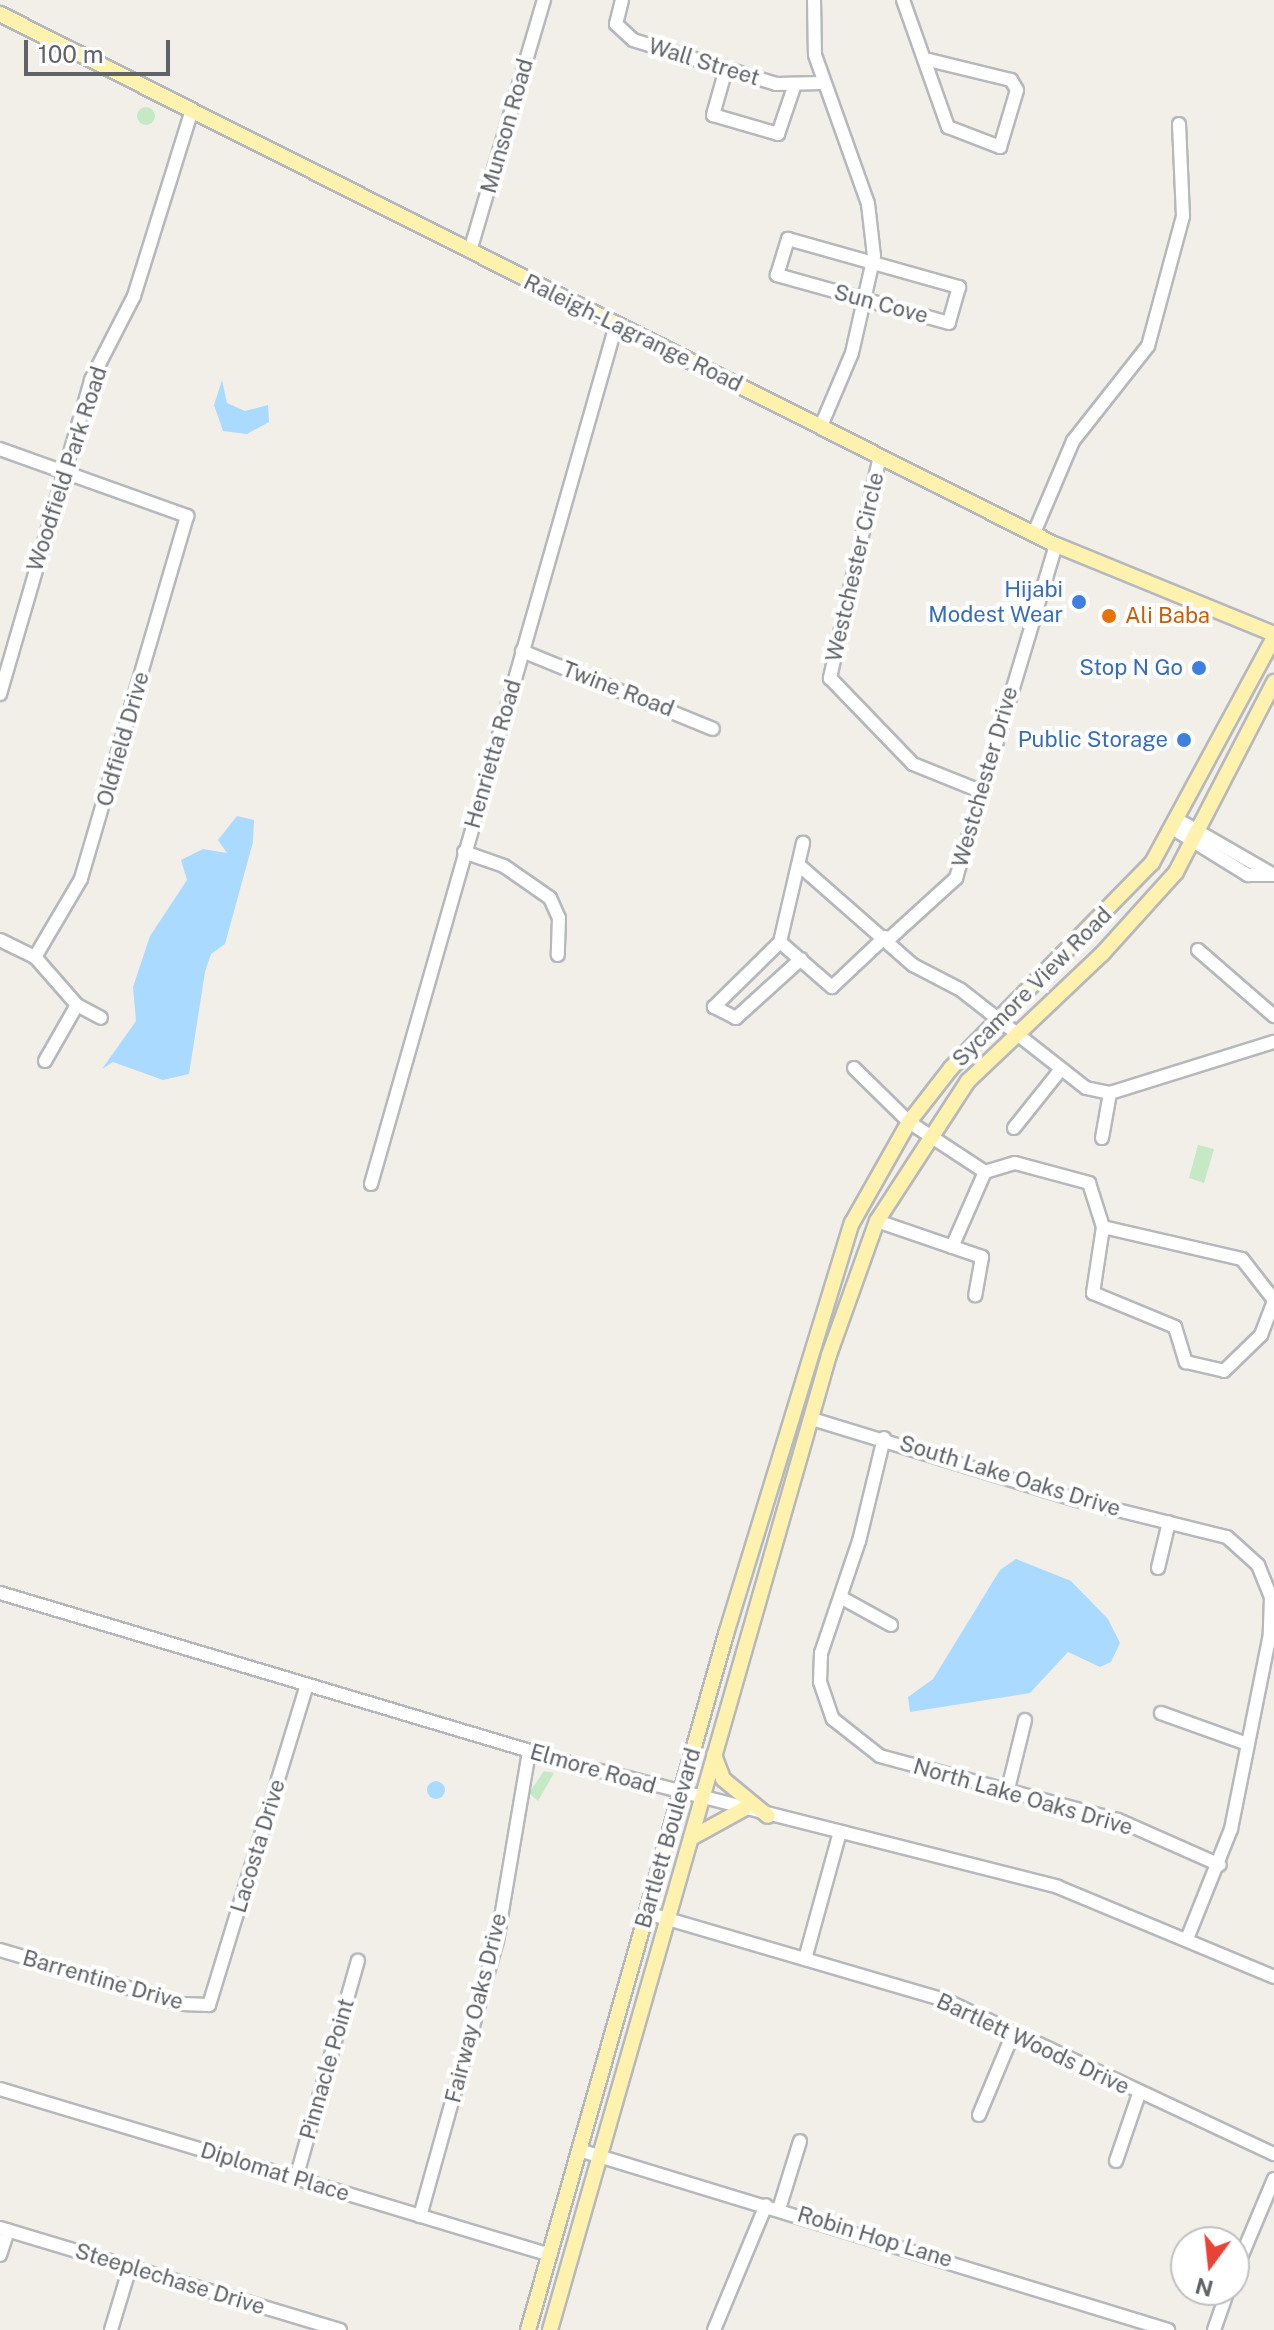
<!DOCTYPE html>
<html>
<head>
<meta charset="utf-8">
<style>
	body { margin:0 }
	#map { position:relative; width:1274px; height:2330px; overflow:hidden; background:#f1efe8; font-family:"Public Sans",sans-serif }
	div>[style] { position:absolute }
	.green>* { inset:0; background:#c5e8c5 }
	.round { border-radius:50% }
	.water>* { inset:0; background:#aadaff }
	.roads { filter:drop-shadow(2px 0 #b5b8bc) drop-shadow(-2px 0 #b5b8bc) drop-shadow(0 2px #b5b8bc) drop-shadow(0 -2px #b5b8bc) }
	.minor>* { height:12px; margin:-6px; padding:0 6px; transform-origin:6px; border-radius:6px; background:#fff }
	.major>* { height:14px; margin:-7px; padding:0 7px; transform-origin:7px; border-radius:7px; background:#fff2af }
	.dots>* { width:22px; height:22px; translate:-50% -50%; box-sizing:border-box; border:4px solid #fff; border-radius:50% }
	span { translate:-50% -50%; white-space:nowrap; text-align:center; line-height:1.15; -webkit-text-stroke:8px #fff; paint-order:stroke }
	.street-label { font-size:22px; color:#5f6368 }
	.shop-label { font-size:22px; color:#366cbe }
	.right { translate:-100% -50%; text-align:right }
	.food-label { font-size:22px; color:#c56008 }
	.left { translate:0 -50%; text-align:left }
	.north { position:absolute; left:1170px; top:2226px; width:80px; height:80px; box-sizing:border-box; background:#fff; border:2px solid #bfc1c3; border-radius:50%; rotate:195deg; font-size:22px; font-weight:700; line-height:32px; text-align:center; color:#5f6368 }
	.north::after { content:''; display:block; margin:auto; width:28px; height:36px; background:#ea4335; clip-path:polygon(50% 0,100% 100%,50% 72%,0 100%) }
	.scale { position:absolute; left:24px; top:40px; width:146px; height:36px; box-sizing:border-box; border:4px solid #5f6368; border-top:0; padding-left:10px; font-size:24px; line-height:28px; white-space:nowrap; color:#5f6368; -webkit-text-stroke:6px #fff; paint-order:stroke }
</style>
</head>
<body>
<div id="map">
	<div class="green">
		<div class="round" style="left:137px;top:107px;width:18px;height:18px"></div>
		<div style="clip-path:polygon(1198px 1145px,1214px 1149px,1204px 1183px,1189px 1178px)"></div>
		<div style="clip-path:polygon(544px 1771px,554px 1773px,538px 1801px,529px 1793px)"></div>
	</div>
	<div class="water">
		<div style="clip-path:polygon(222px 380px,227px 403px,245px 411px,268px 405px,269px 422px,247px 434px,223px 431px,214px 405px)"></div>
		<div style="clip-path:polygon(237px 816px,254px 820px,253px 842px,225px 944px,211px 954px,205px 972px,189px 1074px,163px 1080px,113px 1062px,102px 1069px,136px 1021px,133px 987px,150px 936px,187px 880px,181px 860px,203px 849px,227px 853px,218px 840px)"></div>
		<div style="clip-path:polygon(1016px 1559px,1071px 1581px,1108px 1619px,1120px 1643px,1111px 1662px,1100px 1667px,1068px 1652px,1030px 1693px,910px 1712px,908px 1697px,933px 1679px,1000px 1570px)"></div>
		<div class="round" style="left:427px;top:1781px;width:18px;height:18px"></div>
	</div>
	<div class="roads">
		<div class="minor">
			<div style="left:622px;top:0;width:25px;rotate:104deg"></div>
			<div style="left:616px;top:24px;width:23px;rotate:43deg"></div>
			<div style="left:633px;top:40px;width:150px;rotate:17.1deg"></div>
			<div style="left:776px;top:84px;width:47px;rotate:-1.2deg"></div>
			<div style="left:814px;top:0;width:55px;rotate:89deg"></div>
			<div style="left:815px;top:55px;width:158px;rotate:70.4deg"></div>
			<div style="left:868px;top:204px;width:52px;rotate:83.4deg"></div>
			<div style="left:874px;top:256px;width:99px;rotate:102.8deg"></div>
			<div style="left:852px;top:353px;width:79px;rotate:113deg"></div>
			<div style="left:903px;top:0;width:135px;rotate:70.5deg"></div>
			<div style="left:948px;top:127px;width:56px;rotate:21deg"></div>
			<div style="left:1000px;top:147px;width:59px;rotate:-73.4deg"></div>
			<div style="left:1017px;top:90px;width:12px;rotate:-121deg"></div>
			<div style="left:1011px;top:80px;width:84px;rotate:-166.3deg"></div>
			<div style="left:726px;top:69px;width:48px;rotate:105.8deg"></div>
			<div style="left:713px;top:115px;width:68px;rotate:16.3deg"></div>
			<div style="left:778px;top:134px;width:50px;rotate:-71.2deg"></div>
			<div style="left:788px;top:239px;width:178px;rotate:15.7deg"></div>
			<div style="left:959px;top:287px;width:37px;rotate:106deg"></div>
			<div style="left:949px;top:323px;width:179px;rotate:-164.4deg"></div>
			<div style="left:777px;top:275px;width:38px;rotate:-73deg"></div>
			<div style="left:470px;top:251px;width:262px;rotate:-73.6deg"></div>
			<div style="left:0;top:449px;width:199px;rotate:19.7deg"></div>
			<div style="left:187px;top:516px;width:378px;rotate:106.3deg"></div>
			<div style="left:81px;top:879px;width:91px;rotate:120.5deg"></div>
			<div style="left:880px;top:456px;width:228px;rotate:102.7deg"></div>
			<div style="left:830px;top:678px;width:120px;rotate:46deg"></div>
			<div style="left:913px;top:764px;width:72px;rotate:21.9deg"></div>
			<div style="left:1034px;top:533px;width:100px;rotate:-67deg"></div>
			<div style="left:1073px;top:441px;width:121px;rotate:-51.7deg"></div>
			<div style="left:1148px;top:346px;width:135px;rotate:-74.9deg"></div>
			<div style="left:1183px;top:216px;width:92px;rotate:-92.5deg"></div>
			<div style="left:522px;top:651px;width:206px;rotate:22.2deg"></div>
			<div style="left:0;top:694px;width:327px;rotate:-73.8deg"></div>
			<div style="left:91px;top:380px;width:94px;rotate:-62.9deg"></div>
			<div style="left:134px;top:296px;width:192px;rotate:-72.7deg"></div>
			<div style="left:1180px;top:821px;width:108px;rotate:29.9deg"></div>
			<div style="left:1175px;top:830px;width:86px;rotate:31.7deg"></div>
			<div style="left:1248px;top:875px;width:26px"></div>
			<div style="left:464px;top:852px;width:42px;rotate:19.3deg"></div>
			<div style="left:504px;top:866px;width:56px;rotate:34.8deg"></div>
			<div style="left:550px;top:898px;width:22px;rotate:66deg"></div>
			<div style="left:559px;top:918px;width:37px;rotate:92deg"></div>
			<div style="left:799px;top:865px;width:152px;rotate:41.3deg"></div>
			<div style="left:913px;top:965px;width:54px;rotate:27.5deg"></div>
			<div style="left:961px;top:990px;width:159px;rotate:38.1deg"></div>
			<div style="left:1086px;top:1088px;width:25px;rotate:12deg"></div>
			<div style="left:1110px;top:1093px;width:172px;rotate:-17.3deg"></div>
			<div style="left:889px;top:939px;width:91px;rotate:-42.3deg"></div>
			<div style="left:956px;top:878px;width:348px;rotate:-73.3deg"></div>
			<div style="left:0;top:940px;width:39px;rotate:26deg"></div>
			<div style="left:35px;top:957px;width:64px;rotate:48.8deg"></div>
			<div style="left:77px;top:1005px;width:27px;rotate:28deg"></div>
			<div style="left:780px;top:942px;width:69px;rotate:40.9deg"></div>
			<div style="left:832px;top:987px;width:73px;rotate:-43.3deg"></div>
			<div style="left:1198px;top:950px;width:101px;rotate:41deg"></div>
			<div style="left:801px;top:959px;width:88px;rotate:137.8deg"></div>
			<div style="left:736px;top:1018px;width:25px;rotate:-153deg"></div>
			<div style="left:714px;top:1007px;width:93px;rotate:-44.6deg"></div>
			<div style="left:780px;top:942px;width:102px;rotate:-76.9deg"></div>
			<div style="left:45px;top:1061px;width:64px;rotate:-60.3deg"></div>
			<div style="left:854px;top:1068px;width:77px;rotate:44.5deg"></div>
			<div style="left:909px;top:1122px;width:91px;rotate:33.3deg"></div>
			<div style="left:985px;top:1172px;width:31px;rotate:-17deg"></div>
			<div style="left:1015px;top:1163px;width:77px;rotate:15.1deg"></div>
			<div style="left:1089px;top:1183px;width:46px;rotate:72.3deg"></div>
			<div style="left:1103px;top:1227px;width:67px;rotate:98.6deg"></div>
			<div style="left:1093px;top:1293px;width:89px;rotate:22.5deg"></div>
			<div style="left:1175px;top:1327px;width:37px;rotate:73deg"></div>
			<div style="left:1186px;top:1362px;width:39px;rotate:13deg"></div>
			<div style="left:1224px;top:1371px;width:52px;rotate:-44.2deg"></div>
			<div style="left:1261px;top:1335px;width:36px;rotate:-69deg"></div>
			<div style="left:1014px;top:1128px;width:70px;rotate:-51.3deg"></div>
			<div style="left:1102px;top:1138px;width:46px;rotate:-79.9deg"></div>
			<div style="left:371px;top:1184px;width:893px;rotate:-74.08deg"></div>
			<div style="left:877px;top:1221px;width:111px;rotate:18.9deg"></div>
			<div style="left:982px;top:1257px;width:39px;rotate:100deg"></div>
			<div style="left:1103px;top:1227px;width:143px;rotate:13deg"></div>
			<div style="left:1242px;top:1259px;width:52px;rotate:52deg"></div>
			<div style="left:952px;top:1247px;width:82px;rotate:-66.3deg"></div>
			<div style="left:812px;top:1419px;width:277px;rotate:17deg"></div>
			<div style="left:1077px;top:1500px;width:154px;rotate:13.9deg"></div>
			<div style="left:1227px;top:1537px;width:42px;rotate:42.1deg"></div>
			<div style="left:1258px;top:1565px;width:35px;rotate:68deg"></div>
			<div style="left:1271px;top:1597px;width:37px;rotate:92deg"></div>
			<div style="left:1270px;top:1634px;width:199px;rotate:101.3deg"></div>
			<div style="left:1231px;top:1829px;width:118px;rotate:111.8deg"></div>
			<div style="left:884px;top:1438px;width:106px;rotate:103.6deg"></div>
			<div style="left:859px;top:1541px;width:118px;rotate:108.7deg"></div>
			<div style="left:821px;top:1653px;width:29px;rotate:92deg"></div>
			<div style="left:820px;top:1682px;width:39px;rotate:71deg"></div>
			<div style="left:833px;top:1719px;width:60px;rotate:38.2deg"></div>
			<div style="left:880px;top:1756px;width:246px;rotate:15.1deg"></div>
			<div style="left:1118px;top:1820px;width:111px;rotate:23.8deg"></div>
			<div style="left:1158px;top:1568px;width:47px;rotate:-76.6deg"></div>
			<div style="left:0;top:1593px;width:602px;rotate:16.6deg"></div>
			<div style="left:577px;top:1765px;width:496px;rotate:14.2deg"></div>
			<div style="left:1058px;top:1887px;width:234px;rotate:22.6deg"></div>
			<div style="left:842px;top:1598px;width:56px;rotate:28.9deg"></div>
			<div style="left:1161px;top:1713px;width:89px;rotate:19.7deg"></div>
			<div style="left:1008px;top:1789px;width:71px;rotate:-76.2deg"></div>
			<div style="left:647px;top:1913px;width:313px;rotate:16.3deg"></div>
			<div style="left:947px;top:2001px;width:361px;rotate:25.1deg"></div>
			<div style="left:0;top:1950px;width:190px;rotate:16.5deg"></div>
			<div style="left:182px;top:2004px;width:27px;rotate:2deg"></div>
			<div style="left:209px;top:2005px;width:335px;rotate:-73deg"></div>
			<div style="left:805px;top:1959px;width:132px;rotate:-74.6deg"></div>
			<div style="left:0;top:2089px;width:575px;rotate:16.79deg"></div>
			<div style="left:979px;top:2115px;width:86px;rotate:-67.3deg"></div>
			<div style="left:579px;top:2150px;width:616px;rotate:16.99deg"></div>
			<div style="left:1116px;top:2161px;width:71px;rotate:-71.1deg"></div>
			<div style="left:296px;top:2178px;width:226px;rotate:-74.1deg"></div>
			<div style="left:779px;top:2209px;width:71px;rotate:-72.8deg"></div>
			<div style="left:420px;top:2216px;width:286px;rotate:-74.4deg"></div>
			<div style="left:497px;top:1941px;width:192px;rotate:-80.4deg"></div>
			<div style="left:0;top:2228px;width:355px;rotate:16.7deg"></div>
			<div style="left:0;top:2255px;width:26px;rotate:-72deg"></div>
			<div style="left:1234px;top:2274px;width:103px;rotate:-67.2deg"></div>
			<div style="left:111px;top:2330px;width:66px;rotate:-73.2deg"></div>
			<div style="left:714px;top:2330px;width:135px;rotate:-67.4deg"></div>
			<div style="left:1214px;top:2330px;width:42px;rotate:-70.7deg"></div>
		</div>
		<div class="major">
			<div style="left:0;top:14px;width:1182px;rotate:26.7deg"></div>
			<div style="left:1056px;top:545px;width:235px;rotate:22.2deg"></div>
			<div style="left:714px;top:1755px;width:26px;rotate:69deg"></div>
			<div style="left:723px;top:1779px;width:58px;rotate:39.4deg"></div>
			<div style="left:691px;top:1838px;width:60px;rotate:-28.7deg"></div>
			<div style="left:528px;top:2330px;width:724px;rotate:-74.12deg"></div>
			<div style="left:726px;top:1634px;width:430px;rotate:-73deg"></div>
			<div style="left:852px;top:1223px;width:116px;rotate:-60.6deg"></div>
			<div style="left:909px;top:1122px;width:68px;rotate:-52.1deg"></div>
			<div style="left:951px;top:1068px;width:287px;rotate:-45.6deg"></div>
			<div style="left:1152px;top:863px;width:257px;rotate:-61.6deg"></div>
			<div style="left:550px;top:2330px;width:1014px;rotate:-74.03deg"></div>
			<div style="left:829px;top:1355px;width:142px;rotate:-70.3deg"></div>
			<div style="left:877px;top:1221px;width:167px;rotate:-57deg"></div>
			<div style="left:968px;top:1081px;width:185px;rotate:-43.5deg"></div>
			<div style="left:1102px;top:954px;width:110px;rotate:-47.9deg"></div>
			<div style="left:1176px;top:872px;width:214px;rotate:-62.7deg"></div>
		</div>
	</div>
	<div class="dots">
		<div style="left:1079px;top:602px;background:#3f7fe0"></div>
		<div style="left:1109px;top:616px;background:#e8710a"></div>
		<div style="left:1199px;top:668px;background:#3f7fe0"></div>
		<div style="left:1184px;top:740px;background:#3f7fe0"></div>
	</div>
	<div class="street-label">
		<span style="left:704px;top:62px;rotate:17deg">Wall Street</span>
		<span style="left:507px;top:126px;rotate:-74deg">Munson Road</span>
		<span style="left:881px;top:304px;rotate:15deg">Sun Cove</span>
		<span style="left:633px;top:333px;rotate:26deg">Raleigh-Lagrange Road</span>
		<span style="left:67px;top:469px;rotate:-72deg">Woodfield Park Road</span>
		<span style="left:855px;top:567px;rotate:-77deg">Westchester Circle</span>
		<span style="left:618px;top:689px;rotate:21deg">Twine Road</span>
		<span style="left:123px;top:739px;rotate:-74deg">Oldfield Drive</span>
		<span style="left:493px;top:754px;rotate:-74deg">Henrietta Road</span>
		<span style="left:985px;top:777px;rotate:-74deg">Westchester Drive</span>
		<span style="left:1032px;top:987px;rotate:-45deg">Sycamore View Road</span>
		<span style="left:1010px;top:1476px;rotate:17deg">South Lake Oaks Drive</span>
		<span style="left:593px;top:1769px;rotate:16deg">Elmore Road</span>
		<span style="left:1023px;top:1797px;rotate:16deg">North Lake Oaks Drive</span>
		<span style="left:668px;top:1838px;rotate:-74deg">Bartlett Boulevard</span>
		<span style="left:258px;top:1846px;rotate:-73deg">Lacosta Drive</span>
		<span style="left:103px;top:1980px;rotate:16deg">Barrentine Drive</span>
		<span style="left:476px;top:2008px;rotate:-76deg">Fairway Oaks Drive</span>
		<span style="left:1033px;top:2044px;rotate:25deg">Bartlett Woods Drive</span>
		<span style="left:327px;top:2069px;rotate:-74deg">Pinnacle Point</span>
		<span style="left:275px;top:2172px;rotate:17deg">Diplomat Place</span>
		<span style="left:875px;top:2237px;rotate:17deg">Robin Hop Lane</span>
		<span style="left:170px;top:2279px;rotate:17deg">Steeplechase Drive</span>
	</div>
	<div class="shop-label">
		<span class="right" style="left:1063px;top:602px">Hijabi<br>Modest Wear</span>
		<span class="right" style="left:1183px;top:668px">Stop N Go</span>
		<span class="right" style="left:1168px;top:740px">Public Storage</span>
	</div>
	<div class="food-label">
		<span class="left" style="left:1125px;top:616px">Ali Baba</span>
	</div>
	<div class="north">N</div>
	<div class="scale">100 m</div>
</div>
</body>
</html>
